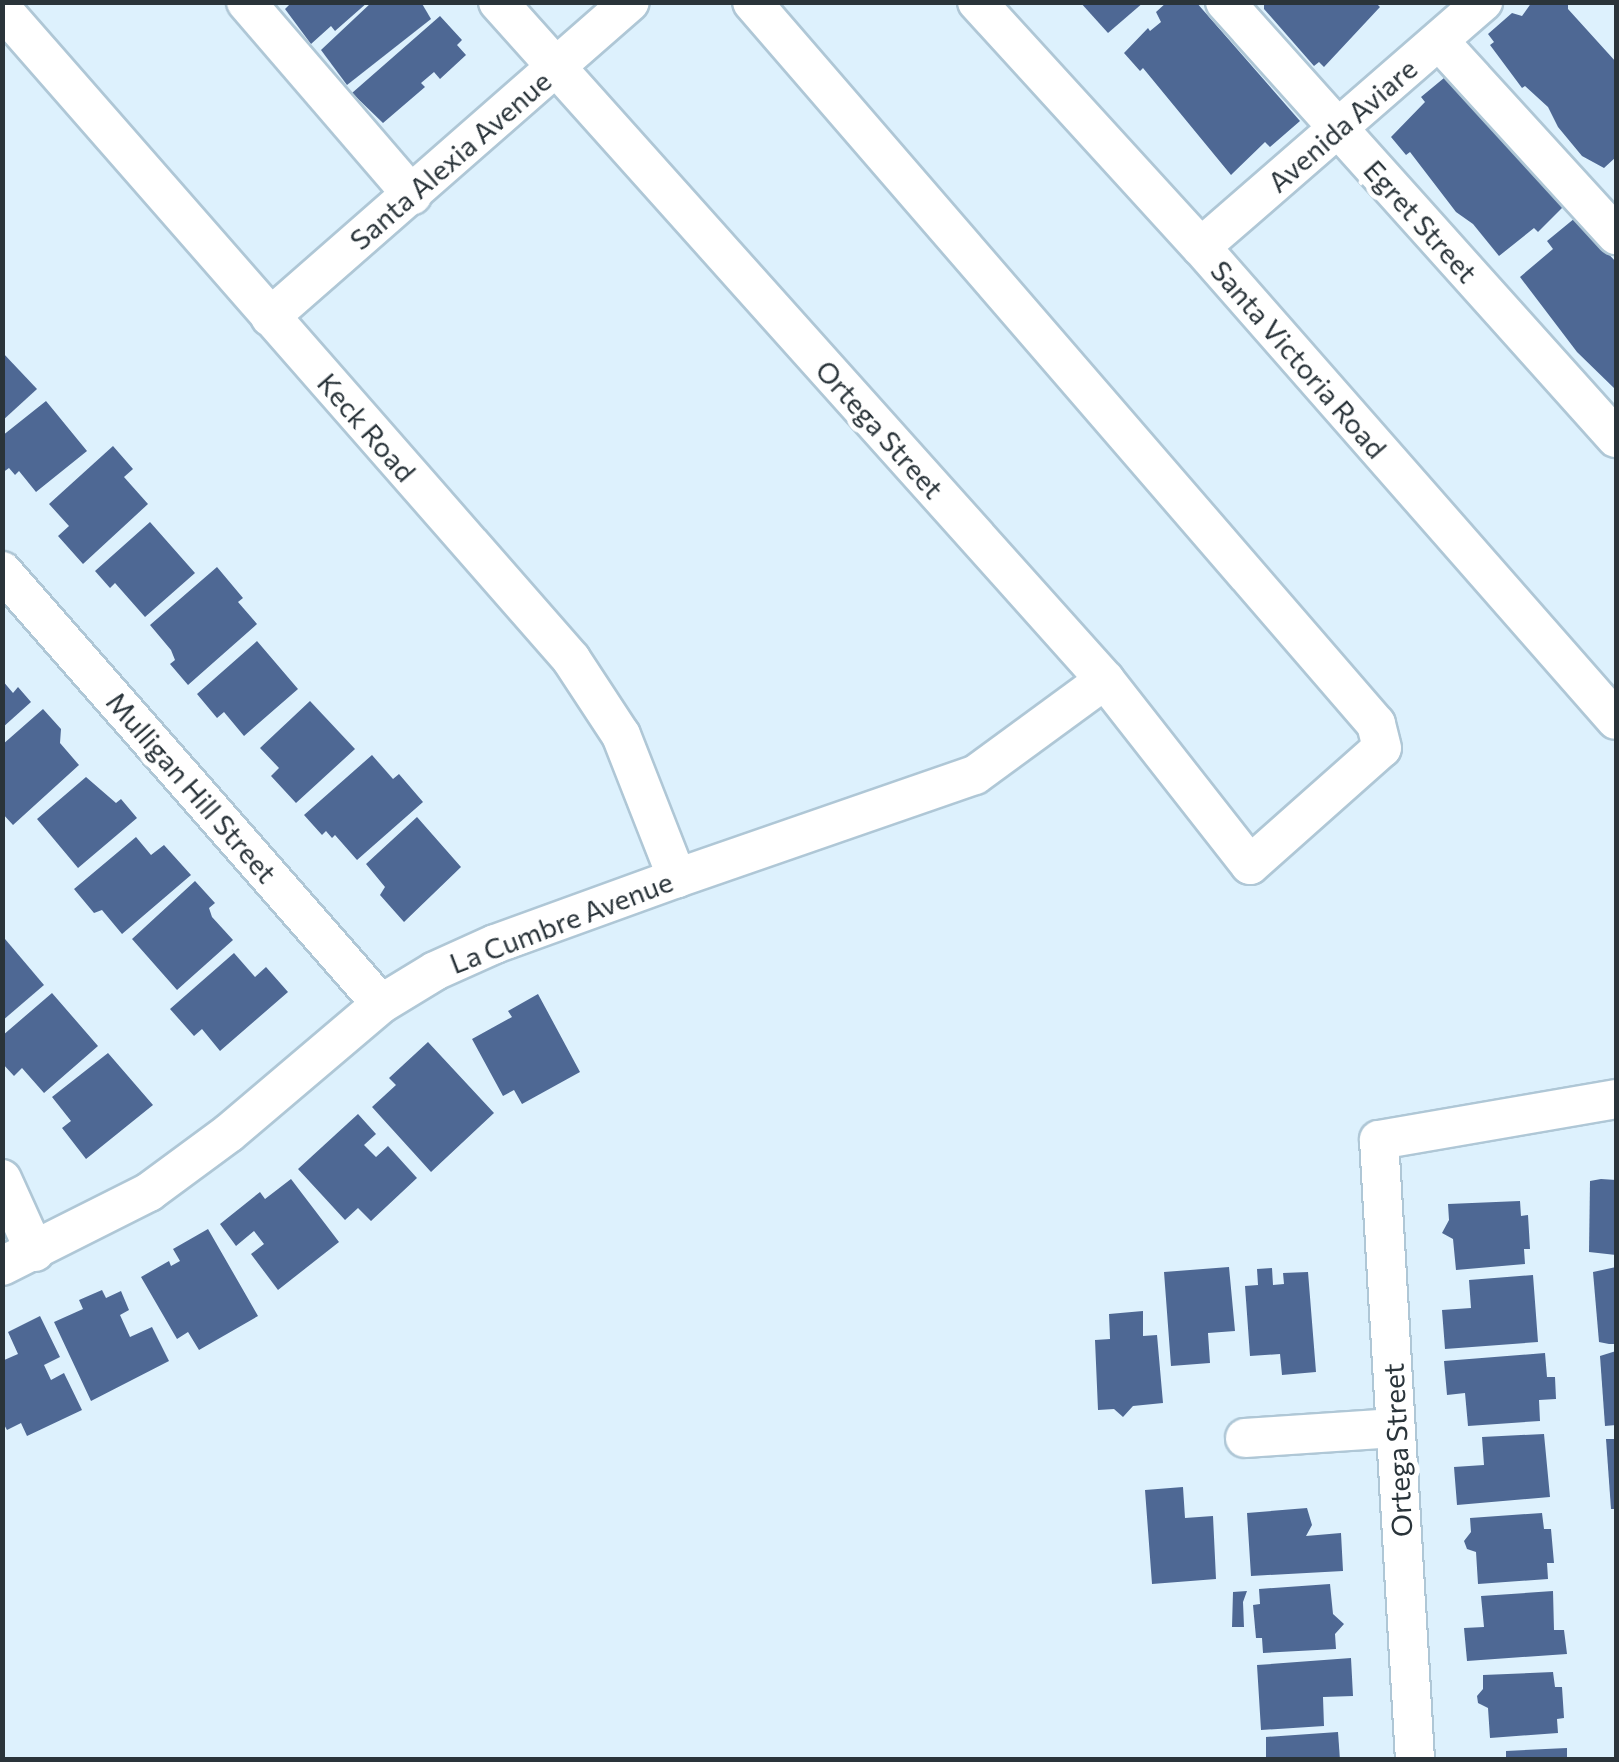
<!DOCTYPE html>
<html>
<head>
<meta charset="utf-8">
<style>
	body { margin:0 }
	#map { position:relative; width:1619px; height:1762px; overflow:hidden; background:#ddf1fd; font-family:Commissioner,sans-serif }
	div>[style] { position:absolute }
	.building>* { inset:0; background:#4e6894 }
	.roads { filter:drop-shadow(2px 0 #afc7d6) drop-shadow(-2px 0 #afc7d6) drop-shadow(0 2px #afc7d6) drop-shadow(0 -2px #afc7d6) }
	.minor>* { height:38px; margin:-19px; padding:0 19px; transform-origin:19px; border-radius:19px; background:#fff }
	span { translate:-50% -50%; white-space:nowrap; text-align:center; line-height:1.15; -webkit-text-stroke:10px #fff; paint-order:stroke }
	.street-label { font-size:28px; color:#2a343a }
	.frame { position:absolute; inset:0; border:5px solid #2a343a; pointer-events:none }
</style>
</head>
<body>
<div id="map">
	<div class="building">
		<div style="clip-path:polygon(292px 2px,368px 2px,335px 31px,331px 26px,311px 44px,285px 9px)"></div>
		<div style="clip-path:polygon(372px 2px,421px 2px,431px 19px,347px 85px,321px 50px)"></div>
		<div style="clip-path:polygon(1080px 2px,1144px 2px,1108px 33px)"></div>
		<div style="clip-path:polygon(1167px 2px,1196px 2px,1300px 121px,1270px 147px,1265px 142px,1231px 175px,1143px 68px,1140px 71px,1124px 53px,1148px 28px,1150px 31px,1161px 22px,1156px 12px)"></div>
		<div style="clip-path:polygon(1264px 2px,1375px 2px,1380px 7px,1324px 67px,1319px 62px,1314px 66px,1264px 9px)"></div>
		<div style="clip-path:polygon(1532px 2px,1568px 2px,1568px 9px,1616px 62px,1616px 157px,1604px 168px,1582px 156px,1558px 127px,1548px 107px,1525px 86px,1522px 88px,1490px 45px,1494px 42px,1488px 34px,1512px 13px,1522px 16px)"></div>
		<div style="clip-path:polygon(440px 16px,462px 40px,457px 45px,466px 55px,440px 79px,434px 72px,421px 83px,425px 87px,383px 123px,352px 93px)"></div>
		<div style="clip-path:polygon(1450px 73px,1563px 207px,1538px 232px,1534px 228px,1499px 256px,1473px 224px,1456px 212px,1410px 152px,1406px 155px,1391px 137px,1425px 102px,1421px 97px)"></div>
		<div style="clip-path:polygon(1575px 218px,1616px 262px,1616px 390px,1577px 352px,1520px 277px,1553px 249px,1547px 241px)"></div>
		<div style="clip-path:polygon(2px 352px,37px 389px,2px 421px)"></div>
		<div style="clip-path:polygon(46px 401px,87px 451px,36px 492px,19px 471px,15px 475px,9px 468px,2px 473px,2px 436px)"></div>
		<div style="clip-path:polygon(113px 446px,133px 469px,124px 477px,148px 504px,83px 564px,58px 536px,69px 526px,49px 504px)"></div>
		<div style="clip-path:polygon(150px 522px,195px 573px,145px 617px,115px 583px,110px 588px,95px 571px)"></div>
		<div style="clip-path:polygon(217px 567px,243px 598px,238px 602px,257px 624px,188px 685px,170px 664px,175px 660px,171px 650px,150px 625px)"></div>
		<div style="clip-path:polygon(257px 641px,298px 689px,244px 736px,224px 712px,217px 718px,197px 694px)"></div>
		<div style="clip-path:polygon(2px 680px,13px 693px,18px 687px,31px 702px,2px 728px)"></div>
		<div style="clip-path:polygon(310px 701px,355px 749px,296px 803px,271px 776px,279px 768px,260px 748px)"></div>
		<div style="clip-path:polygon(43px 709px,61px 729px,60px 743px,79px 765px,13px 825px,2px 813px,2px 745px)"></div>
		<div style="clip-path:polygon(372px 755px,393px 779px,399px 774px,423px 802px,357px 860px,335px 835px,332px 838px,326px 831px,322px 835px,304px 815px)"></div>
		<div style="clip-path:polygon(86px 777px,116px 803px,121px 799px,137px 818px,78px 868px,37px 819px)"></div>
		<div style="clip-path:polygon(417px 817px,461px 867px,404px 922px,380px 895px,385px 887px,366px 864px)"></div>
		<div style="clip-path:polygon(136px 837px,151px 855px,164px 845px,191px 875px,122px 934px,102px 910px,94px 913px,74px 889px)"></div>
		<div style="clip-path:polygon(195px 881px,215px 903px,209px 908px,212px 917px,233px 940px,177px 990px,132px 939px)"></div>
		<div style="clip-path:polygon(5px 939px,44px 985px,2px 1021px,2px 941px)"></div>
		<div style="clip-path:polygon(234px 953px,255px 977px,266px 967px,288px 992px,220px 1051px,202px 1029px,194px 1036px,170px 1009px)"></div>
		<div style="clip-path:polygon(52px 993px,98px 1046px,44px 1093px,22px 1068px,14px 1076px,2px 1063px,2px 1036px)"></div>
		<div style="clip-path:polygon(538px 994px,580px 1072px,522px 1104px,514px 1090px,503px 1096px,472px 1039px,512px 1017px,508px 1011px)"></div>
		<div style="clip-path:polygon(428px 1042px,494px 1113px,431px 1172px,372px 1107px,396px 1085px,389px 1078px)"></div>
		<div style="clip-path:polygon(108px 1053px,153px 1105px,86px 1159px,62px 1128px,71px 1121px,52px 1097px)"></div>
		<div style="clip-path:polygon(358px 1114px,376px 1134px,364px 1145px,376px 1157px,388px 1146px,417px 1178px,371px 1221px,358px 1208px,345px 1220px,298px 1169px)"></div>
		<div style="clip-path:polygon(291px 1179px,339px 1242px,278px 1290px,251px 1254px,264px 1244px,254px 1231px,236px 1246px,220px 1224px,260px 1192px,265px 1199px)"></div>
		<div style="clip-path:polygon(1601px 1179px,1616px 1180px,1616px 1255px,1589px 1252px,1590px 1181px)"></div>
		<div style="clip-path:polygon(1520px 1201px,1521px 1216px,1528px 1215px,1530px 1249px,1524px 1249px,1525px 1264px,1456px 1270px,1453px 1239px,1442px 1233px,1449px 1220px,1448px 1204px)"></div>
		<div style="clip-path:polygon(208px 1229px,258px 1316px,199px 1350px,188px 1332px,177px 1339px,141px 1277px,169px 1261px,171px 1266px,180px 1261px,173px 1249px)"></div>
		<div style="clip-path:polygon(1229px 1267px,1235px 1331px,1208px 1333px,1210px 1363px,1171px 1366px,1164px 1272px)"></div>
		<div style="clip-path:polygon(1616px 1267px,1616px 1344px,1609px 1344px,1599px 1342px,1593px 1272px)"></div>
		<div style="clip-path:polygon(1272px 1268px,1273px 1285px,1284px 1284px,1283px 1273px,1308px 1272px,1316px 1372px,1282px 1375px,1280px 1354px,1250px 1356px,1245px 1286px,1258px 1285px,1257px 1269px)"></div>
		<div style="clip-path:polygon(1533px 1275px,1538px 1342px,1445px 1349px,1442px 1310px,1471px 1308px,1469px 1280px)"></div>
		<div style="clip-path:polygon(102px 1290px,106px 1298px,121px 1291px,129px 1310px,120px 1315px,130px 1337px,152px 1327px,169px 1361px,91px 1401px,54px 1322px,83px 1309px,79px 1300px)"></div>
		<div style="clip-path:polygon(1143px 1311px,1143px 1336px,1157px 1335px,1163px 1403px,1133px 1406px,1123px 1417px,1114px 1409px,1098px 1410px,1095px 1340px,1110px 1339px,1109px 1314px)"></div>
		<div style="clip-path:polygon(40px 1316px,60px 1357px,44px 1365px,51px 1380px,64px 1373px,82px 1410px,27px 1436px,21px 1423px,7px 1430px,2px 1421px,2px 1361px,18px 1354px,8px 1332px)"></div>
		<div style="clip-path:polygon(1616px 1351px,1616px 1425px,1605px 1426px,1600px 1356px)"></div>
		<div style="clip-path:polygon(1545px 1353px,1547px 1377px,1555px 1377px,1556px 1399px,1539px 1400px,1540px 1421px,1468px 1426px,1465px 1393px,1447px 1395px,1444px 1361px)"></div>
		<div style="clip-path:polygon(1544px 1434px,1550px 1497px,1457px 1505px,1454px 1467px,1484px 1465px,1482px 1437px)"></div>
		<div style="clip-path:polygon(1606px 1439px,1616px 1439px,1616px 1509px,1611px 1509px)"></div>
		<div style="clip-path:polygon(1183px 1487px,1185px 1518px,1213px 1516px,1216px 1579px,1152px 1584px,1145px 1490px)"></div>
		<div style="clip-path:polygon(1307px 1508px,1312px 1525px,1306px 1536px,1341px 1533px,1343px 1571px,1251px 1576px,1247px 1513px)"></div>
		<div style="clip-path:polygon(1542px 1513px,1544px 1529px,1551px 1529px,1554px 1563px,1547px 1563px,1548px 1579px,1478px 1584px,1476px 1552px,1467px 1549px,1464px 1541px,1471px 1532px,1470px 1518px)"></div>
		<div style="clip-path:polygon(1330px 1584px,1333px 1614px,1344px 1624px,1335px 1634px,1336px 1649px,1263px 1653px,1262px 1638px,1256px 1638px,1253px 1605px,1260px 1604px,1259px 1589px)"></div>
		<div style="clip-path:polygon(1247px 1591px,1243px 1602px,1244px 1627px,1232px 1627px,1233px 1592px)"></div>
		<div style="clip-path:polygon(1553px 1591px,1554px 1630px,1564px 1630px,1567px 1654px,1467px 1661px,1464px 1628px,1484px 1627px,1481px 1596px)"></div>
		<div style="clip-path:polygon(1351px 1658px,1353px 1696px,1323px 1697px,1324px 1726px,1261px 1730px,1257px 1665px)"></div>
		<div style="clip-path:polygon(1553px 1672px,1555px 1687px,1562px 1687px,1564px 1718px,1557px 1719px,1558px 1733px,1490px 1738px,1488px 1708px,1478px 1703px,1477px 1696px,1483px 1689px,1483px 1675px)"></div>
		<div style="clip-path:polygon(1338px 1732px,1340px 1760px,1266px 1760px,1266px 1737px)"></div>
		<div style="clip-path:polygon(1567px 1748px,1567px 1760px,1506px 1760px,1506px 1751px)"></div>
	</div>
	<div class="roads">
		<div class="minor">
			<div style="left:246px;top:2px;width:255px;rotate:49.3deg"></div>
			<div style="left:498px;top:2px;width:910px;rotate:48.16deg"></div>
			<div style="left:1105px;top:680px;width:235px;rotate:51.9deg"></div>
			<div style="left:1250px;top:865px;width:176px;rotate:-41.6deg"></div>
			<div style="left:1382px;top:748px;width:25px;rotate:-104deg"></div>
			<div style="left:1376px;top:724px;width:954px;rotate:-130.84deg"></div>
			<div style="left:977px;top:2px;width:332px;rotate:47.6deg"></div>
			<div style="left:1201px;top:247px;width:629px;rotate:48.74deg"></div>
			<div style="left:1225px;top:2px;width:586px;rotate:48.11deg"></div>
			<div style="left:2px;top:9px;width:864px;rotate:48.8deg"></div>
			<div style="left:571px;top:659px;width:91px;rotate:56.7deg"></div>
			<div style="left:621px;top:735px;width:154px;rotate:68.6deg"></div>
			<div style="left:1439px;top:41px;width:263px;rotate:47.6deg"></div>
			<div style="left:1201px;top:247px;width:374px;rotate:-41deg"></div>
			<div style="left:270px;top:317px;width:478px;rotate:-41.2deg"></div>
			<div style="left:2px;top:571px;width:575px;rotate:48.8deg"></div>
			<div style="left:2px;top:1179px;width:80px;rotate:65.7deg"></div>
			<div style="left:2px;top:1266px;width:165px;rotate:-26.7deg"></div>
			<div style="left:149px;top:1192px;width:99px;rotate:-36.4deg"></div>
			<div style="left:229px;top:1133px;width:199px;rotate:-40.3deg"></div>
			<div style="left:381px;top:1004px;width:63px;rotate:-31.4deg"></div>
			<div style="left:435px;top:971px;width:66px;rotate:-24.2deg"></div>
			<div style="left:495px;top:944px;width:194px;rotate:-19.9deg"></div>
			<div style="left:677px;top:878px;width:315px;rotate:-19.1deg"></div>
			<div style="left:975px;top:775px;width:161px;rotate:-36.2deg"></div>
			<div style="left:1245px;top:1438px;width:150px;rotate:-3.8deg"></div>
			<div style="left:1415px;top:1760px;width:621px;rotate:-93.32deg"></div>
			<div style="left:1379px;top:1140px;width:241px;rotate:-9.8deg"></div>
		</div>
	</div>
	<div class="street-label">
		<span style="left:1342px;top:125px;rotate:-41deg">Avenida Aviare</span>
		<span style="left:450px;top:160px;rotate:-41deg">Santa Alexia Avenue</span>
		<span style="left:1421px;top:221px;rotate:48deg">Egret Street</span>
		<span style="left:1299px;top:359px;rotate:49deg">Santa Victoria Road</span>
		<span style="left:367px;top:427px;rotate:49deg">Keck Road</span>
		<span style="left:880px;top:429px;rotate:48deg">Ortega Street</span>
		<span style="left:192px;top:787px;rotate:49deg">Mulligan Hill Street</span>
		<span style="left:561px;top:922px;rotate:-21deg">La Cumbre Avenue</span>
		<span style="left:1397px;top:1450px;rotate:-93deg">Ortega Street</span>
	</div>
	<div class="frame"></div>
</div>
</body>
</html>
